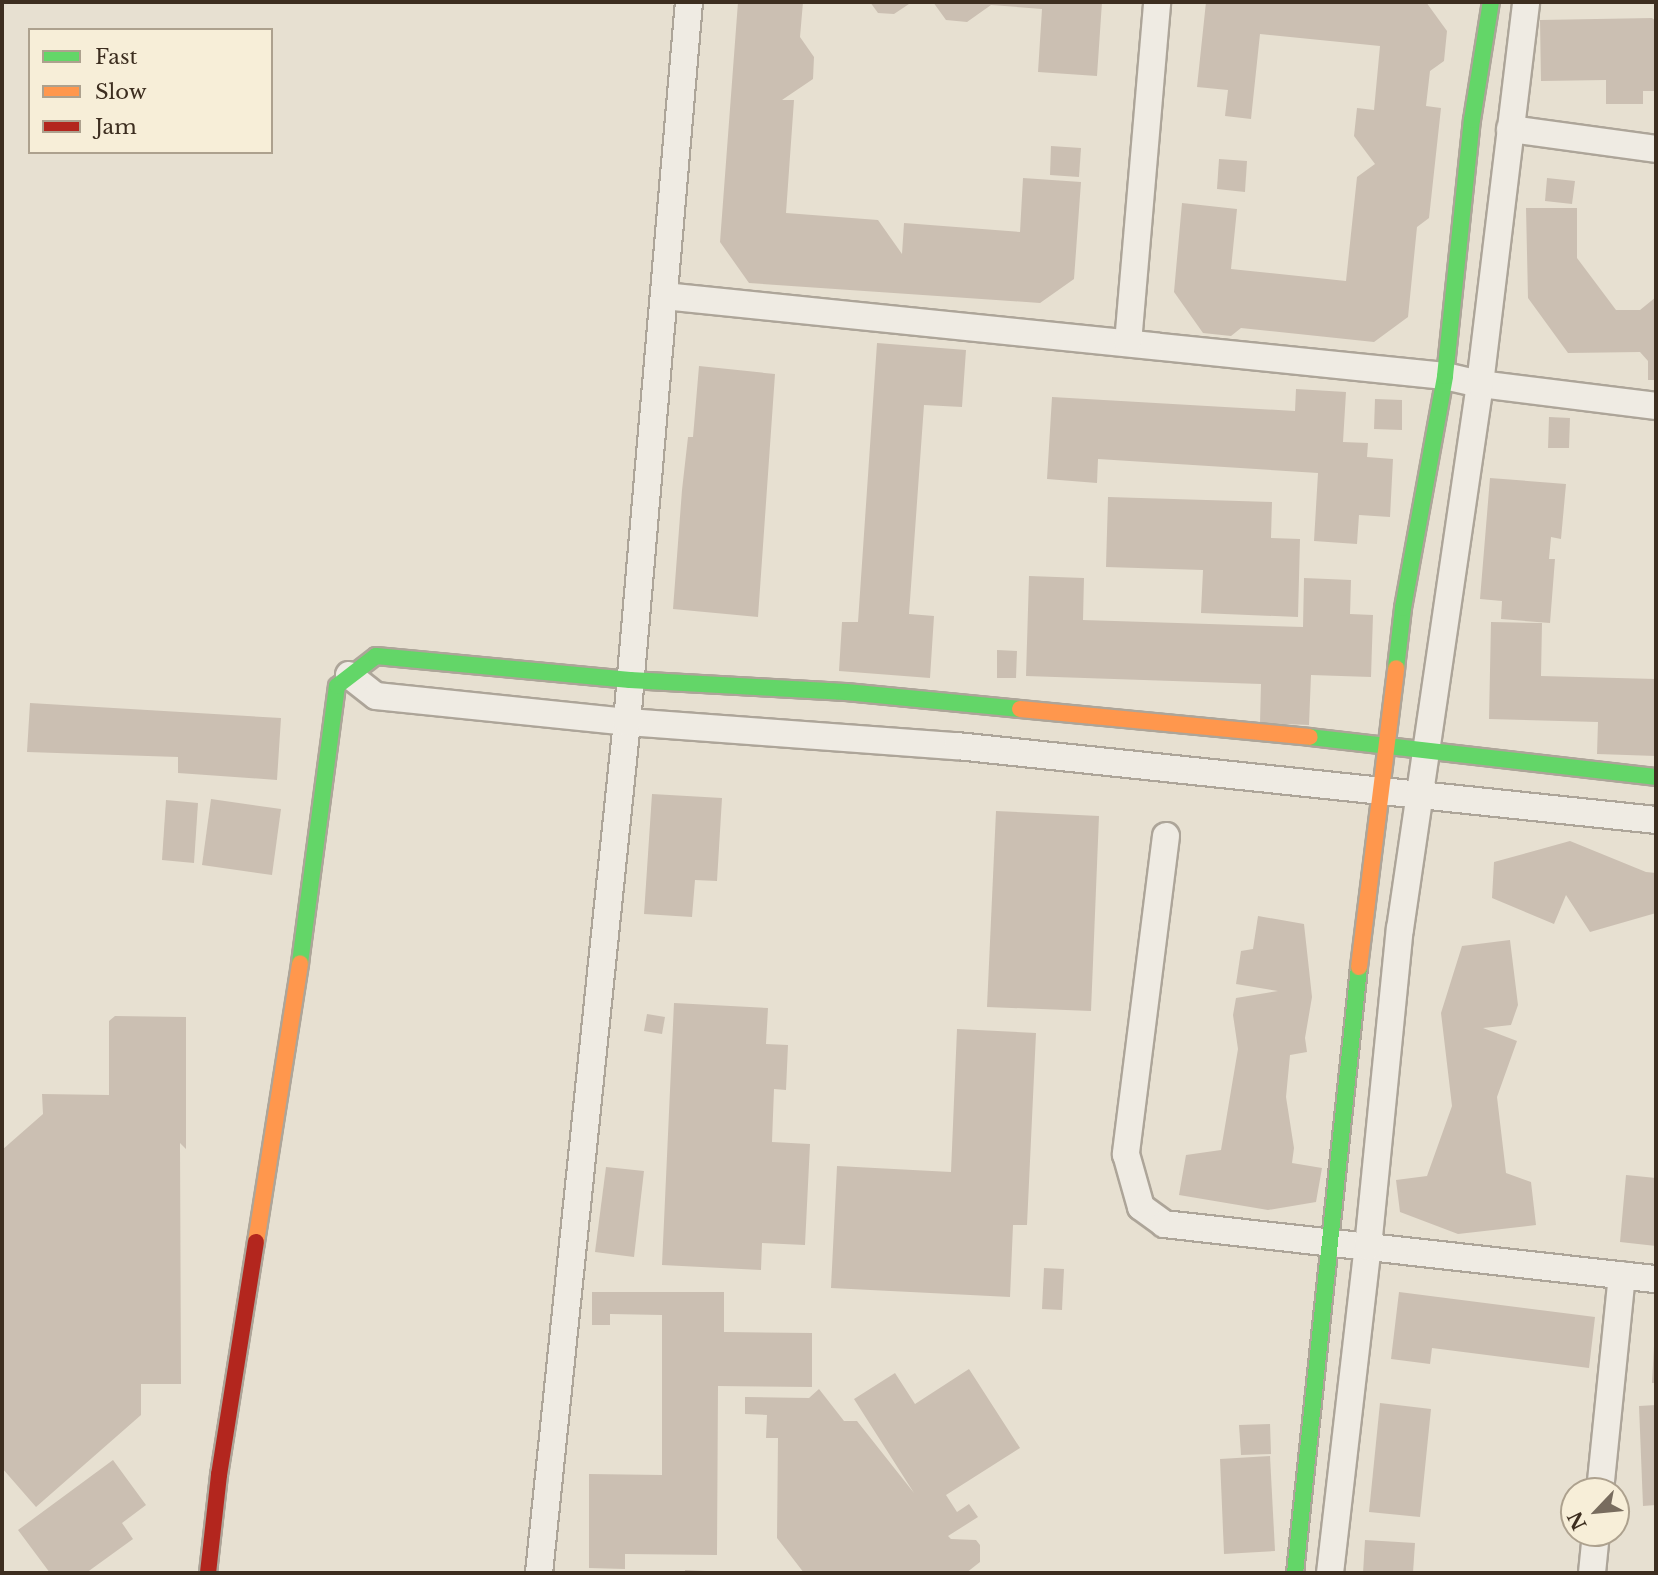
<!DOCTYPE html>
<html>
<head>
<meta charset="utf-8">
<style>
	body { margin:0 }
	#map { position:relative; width:1658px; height:1575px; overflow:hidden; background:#e7e0d1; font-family:"Libre Baskerville",serif }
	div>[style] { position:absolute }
	.building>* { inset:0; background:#cbbfb2 }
	.roads { filter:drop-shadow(2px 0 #ada599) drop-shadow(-2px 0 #ada599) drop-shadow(0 2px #ada599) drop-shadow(0 -2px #ada599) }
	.street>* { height:26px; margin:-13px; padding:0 13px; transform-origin:13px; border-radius:13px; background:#efebe3 }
	.fast>* { height:16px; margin:-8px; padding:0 8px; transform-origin:8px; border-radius:8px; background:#63d668 }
	.slow>* { height:16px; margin:-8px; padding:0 8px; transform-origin:8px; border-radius:8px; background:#ff974d }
	.jam>* { height:16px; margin:-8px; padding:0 8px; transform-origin:8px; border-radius:8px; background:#b3261e }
	span { translate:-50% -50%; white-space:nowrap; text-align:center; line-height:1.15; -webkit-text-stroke:7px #f7eed8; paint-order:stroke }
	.frame { position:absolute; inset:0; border:4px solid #3d2e20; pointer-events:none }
	.legend { position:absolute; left:28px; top:28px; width:245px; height:126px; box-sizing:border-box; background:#f7eed8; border:2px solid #ada18e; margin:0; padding:9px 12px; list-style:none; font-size:21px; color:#3d2e20 }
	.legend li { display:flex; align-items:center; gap:14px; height:35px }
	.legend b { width:35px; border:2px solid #ada18e }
	.north { position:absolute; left:1560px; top:1477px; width:70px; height:70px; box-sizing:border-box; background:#f7eed8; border:2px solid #ada18e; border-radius:50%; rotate:244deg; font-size:19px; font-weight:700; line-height:28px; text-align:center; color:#3d2e20 }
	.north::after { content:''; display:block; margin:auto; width:24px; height:32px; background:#786c5e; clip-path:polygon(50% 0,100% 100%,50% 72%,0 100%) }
</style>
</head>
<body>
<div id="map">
	<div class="building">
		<div style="clip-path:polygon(738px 2px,803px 2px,800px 37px,814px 57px,813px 79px,782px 100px,794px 100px,786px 213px,878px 220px,902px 254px,904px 223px,1020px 232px,1023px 178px,1081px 182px,1074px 279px,1040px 303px,749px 283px,720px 242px)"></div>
		<div style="clip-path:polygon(870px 2px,912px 2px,894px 14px,878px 13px)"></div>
		<div style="clip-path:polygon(933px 2px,1102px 2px,1097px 76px,1038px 72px,1042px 9px,991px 5px,967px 22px,946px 20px)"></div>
		<div style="clip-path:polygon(1206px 2px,1426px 2px,1447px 31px,1444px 61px,1430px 71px,1426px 106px,1441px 108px,1429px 218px,1417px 227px,1408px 317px,1374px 342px,1241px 328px,1231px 336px,1203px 333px,1174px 292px,1182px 203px,1237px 209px,1231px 269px,1346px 281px,1357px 177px,1375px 164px,1354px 136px,1357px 108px,1374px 110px,1380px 46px,1260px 34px,1251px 119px,1225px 116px,1228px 90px,1197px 87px)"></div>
		<div style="clip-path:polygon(1652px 18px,1656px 21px,1656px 91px,1643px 91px,1643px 104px,1606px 104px,1606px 80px,1541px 81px,1540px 20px)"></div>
		<div style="clip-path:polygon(1051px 146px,1081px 148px,1079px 177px,1050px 175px)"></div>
		<div style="clip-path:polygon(1219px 159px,1247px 161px,1245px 192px,1217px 189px)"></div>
		<div style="clip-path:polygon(1547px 178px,1575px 181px,1572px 204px,1545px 201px)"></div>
		<div style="clip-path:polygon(1526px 208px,1577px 208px,1577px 258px,1616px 310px,1640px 310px,1656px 297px,1656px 380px,1648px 380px,1648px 361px,1640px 352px,1568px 353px,1528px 298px)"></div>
		<div style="clip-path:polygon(877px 343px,966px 350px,962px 407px,924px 405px,909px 614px,934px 616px,930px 678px,839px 671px,842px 622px,858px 622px)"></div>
		<div style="clip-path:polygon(699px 366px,775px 374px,758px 617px,673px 609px,682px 490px,688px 437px,693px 437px)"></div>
		<div style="clip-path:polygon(1296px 389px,1346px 392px,1343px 442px,1368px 443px,1367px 457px,1393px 459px,1390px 517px,1359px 515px,1357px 544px,1314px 541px,1318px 473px,1098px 459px,1097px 483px,1047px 479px,1052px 397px,1295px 411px)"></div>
		<div style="clip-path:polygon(1375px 399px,1402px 400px,1402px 430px,1374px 429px)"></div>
		<div style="clip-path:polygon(1549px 417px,1570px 418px,1569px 448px,1548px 448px)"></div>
		<div style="clip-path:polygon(1490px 478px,1566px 484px,1561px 539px,1551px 537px,1549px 559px,1555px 559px,1550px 623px,1501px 619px,1502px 601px,1480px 599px)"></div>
		<div style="clip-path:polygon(1108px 497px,1272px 502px,1271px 538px,1300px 539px,1298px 617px,1201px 613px,1203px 570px,1106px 567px)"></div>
		<div style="clip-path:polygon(1029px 576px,1084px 578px,1083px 620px,1303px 627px,1304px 578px,1351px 580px,1350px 614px,1373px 615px,1371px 677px,1311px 675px,1309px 725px,1260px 723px,1261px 684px,1026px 676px)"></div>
		<div style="clip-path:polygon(1491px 622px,1542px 623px,1541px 676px,1656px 679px,1656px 756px,1597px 754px,1598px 722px,1489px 719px)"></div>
		<div style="clip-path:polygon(997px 650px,1017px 651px,1016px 678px,997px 678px)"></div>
		<div style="clip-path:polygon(30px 703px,281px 718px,277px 780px,178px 773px,178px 757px,27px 752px)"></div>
		<div style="clip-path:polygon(652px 794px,722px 798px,717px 881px,695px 880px,692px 917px,644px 914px)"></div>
		<div style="clip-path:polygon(211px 799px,281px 809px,272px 875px,202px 865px)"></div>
		<div style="clip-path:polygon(166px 800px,198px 803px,194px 863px,162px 860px)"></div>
		<div style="clip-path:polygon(996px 811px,1099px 816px,1091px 1011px,987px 1007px)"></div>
		<div style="clip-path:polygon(1570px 841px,1646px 872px,1656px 873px,1656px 913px,1590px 932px,1566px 895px,1554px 924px,1492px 898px,1494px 862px)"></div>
		<div style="clip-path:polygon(1258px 916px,1304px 924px,1312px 997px,1305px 1038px,1307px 1052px,1290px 1055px,1286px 1097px,1294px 1148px,1292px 1163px,1322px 1168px,1316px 1202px,1268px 1210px,1179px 1195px,1186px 1155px,1221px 1150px,1238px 1049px,1233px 1015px,1236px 998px,1278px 991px,1236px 984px,1241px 951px,1253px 949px)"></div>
		<div style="clip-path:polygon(1510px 940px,1518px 1005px,1511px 1025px,1483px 1028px,1517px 1041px,1497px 1097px,1506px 1173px,1531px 1182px,1536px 1225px,1458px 1234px,1400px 1212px,1396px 1180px,1427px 1176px,1452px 1106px,1441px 1013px,1462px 946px)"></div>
		<div style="clip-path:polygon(674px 1003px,768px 1008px,766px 1044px,788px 1045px,786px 1090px,774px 1089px,772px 1142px,810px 1144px,805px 1245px,762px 1243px,761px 1270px,662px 1265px)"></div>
		<div style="clip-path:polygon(647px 1014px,665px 1017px,662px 1034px,644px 1031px)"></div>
		<div style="clip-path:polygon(115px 1016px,186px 1017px,186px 1149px,180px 1143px,181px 1384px,141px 1384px,141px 1415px,36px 1507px,2px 1468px,2px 1150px,43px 1114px,42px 1094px,109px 1095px,109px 1021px)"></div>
		<div style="clip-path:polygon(957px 1029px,1036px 1033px,1027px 1225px,1013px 1225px,1010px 1297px,831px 1288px,837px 1166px,951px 1172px)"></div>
		<div style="clip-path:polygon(606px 1167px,644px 1171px,634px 1257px,595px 1252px)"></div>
		<div style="clip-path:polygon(1626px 1175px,1656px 1178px,1656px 1246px,1620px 1242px)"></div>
		<div style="clip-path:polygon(1044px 1268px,1064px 1269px,1062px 1310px,1042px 1309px)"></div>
		<div style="clip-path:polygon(592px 1292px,724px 1292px,724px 1332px,812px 1333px,812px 1387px,718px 1386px,717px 1555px,625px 1554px,625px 1569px,589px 1568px,589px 1474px,662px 1475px,662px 1315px,610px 1314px,610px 1325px,592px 1325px)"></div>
		<div style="clip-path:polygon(1399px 1292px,1595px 1317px,1589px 1368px,1432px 1348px,1430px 1364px,1391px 1359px)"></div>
		<div style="clip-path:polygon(1654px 1346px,1656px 1346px,1656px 1383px,1652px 1383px)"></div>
		<div style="clip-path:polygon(969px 1369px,1020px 1448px,946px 1495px,957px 1512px,969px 1504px,978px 1517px,948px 1536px,951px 1539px,976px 1540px,980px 1545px,980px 1562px,966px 1573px,804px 1573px,777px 1538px,778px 1438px,766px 1438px,767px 1415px,745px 1414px,745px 1397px,809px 1398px,819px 1389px,844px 1421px,857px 1421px,914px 1493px,854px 1399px,895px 1373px,915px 1404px)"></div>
		<div style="clip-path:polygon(1380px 1403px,1431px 1409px,1420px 1517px,1369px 1512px)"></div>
		<div style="clip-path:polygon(1656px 1405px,1656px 1505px,1643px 1506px,1639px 1406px)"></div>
		<div style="clip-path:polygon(1270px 1424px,1271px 1454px,1241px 1455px,1239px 1425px)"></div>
		<div style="clip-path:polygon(1270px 1456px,1275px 1551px,1224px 1554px,1220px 1459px)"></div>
		<div style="clip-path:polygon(113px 1460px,146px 1505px,122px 1523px,133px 1539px,86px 1573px,50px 1573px,18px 1530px)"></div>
		<div style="clip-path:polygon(1365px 1540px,1415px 1543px,1413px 1573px,1363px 1573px)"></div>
		<div style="clip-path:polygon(685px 1570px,706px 1571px,706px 1573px,685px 1573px)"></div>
	</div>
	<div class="roads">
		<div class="street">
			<div style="left:1510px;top:129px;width:147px;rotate:7.8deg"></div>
			<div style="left:664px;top:296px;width:785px;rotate:5.85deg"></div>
			<div style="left:1445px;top:376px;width:36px;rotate:13deg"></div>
			<div style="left:1480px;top:384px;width:177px;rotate:7.1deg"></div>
			<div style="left:1128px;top:343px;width:342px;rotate:-85.1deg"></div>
			<div style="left:349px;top:675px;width:34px;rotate:38deg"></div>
			<div style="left:376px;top:696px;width:252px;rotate:5.9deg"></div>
			<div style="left:627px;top:722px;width:331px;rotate:4.2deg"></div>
			<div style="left:957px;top:746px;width:703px;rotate:6.04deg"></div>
			<div style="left:1166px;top:836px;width:321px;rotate:97.2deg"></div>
			<div style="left:1126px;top:1154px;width:55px;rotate:74.2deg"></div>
			<div style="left:1141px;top:1207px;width:29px;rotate:36deg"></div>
			<div style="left:1164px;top:1224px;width:495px;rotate:6.4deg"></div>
			<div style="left:1600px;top:1491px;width:217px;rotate:-84.2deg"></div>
			<div style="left:539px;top:1573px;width:856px;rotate:-84.1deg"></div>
			<div style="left:627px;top:722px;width:723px;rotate:-85.08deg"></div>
			<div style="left:1330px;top:1573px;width:328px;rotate:-83.4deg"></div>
			<div style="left:1368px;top:1247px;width:320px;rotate:-84.3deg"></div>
			<div style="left:1400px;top:929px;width:551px;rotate:-81.65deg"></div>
			<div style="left:1480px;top:384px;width:385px;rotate:-83.1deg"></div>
			<div style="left:1592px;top:1573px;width:40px;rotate:-84.3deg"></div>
		</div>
		<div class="fast">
			<div style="left:1396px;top:668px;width:60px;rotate:-83.3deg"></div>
			<div style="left:1403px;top:608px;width:236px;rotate:-79.7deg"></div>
			<div style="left:1445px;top:376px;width:257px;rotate:-84deg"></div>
			<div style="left:1472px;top:120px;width:120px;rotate:-80.9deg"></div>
			<div style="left:1310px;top:737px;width:348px;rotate:6.6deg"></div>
			<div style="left:300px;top:963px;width:279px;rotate:-82.4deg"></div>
			<div style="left:337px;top:686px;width:49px;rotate:-37.6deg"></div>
			<div style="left:376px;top:656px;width:255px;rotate:5.4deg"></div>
			<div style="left:630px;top:680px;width:216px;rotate:3.2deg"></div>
			<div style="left:846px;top:692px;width:175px;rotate:5.6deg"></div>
			<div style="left:1295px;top:1573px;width:609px;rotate:-83.97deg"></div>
		</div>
		<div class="slow">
			<div style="left:1020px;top:709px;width:291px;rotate:5.5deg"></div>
			<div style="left:1359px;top:967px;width:301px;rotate:-82.9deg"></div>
			<div style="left:256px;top:1242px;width:282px;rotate:-81deg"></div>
		</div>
		<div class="jam">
			<div style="left:208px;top:1573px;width:99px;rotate:-83.6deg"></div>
			<div style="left:219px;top:1475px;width:236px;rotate:-81deg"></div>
		</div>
	</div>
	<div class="frame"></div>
	<ul class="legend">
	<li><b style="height:9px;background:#63d668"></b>Fast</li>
	<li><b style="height:9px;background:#ff974d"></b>Slow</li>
	<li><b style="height:9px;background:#b3261e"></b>Jam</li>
	</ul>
	<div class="north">N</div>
</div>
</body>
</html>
